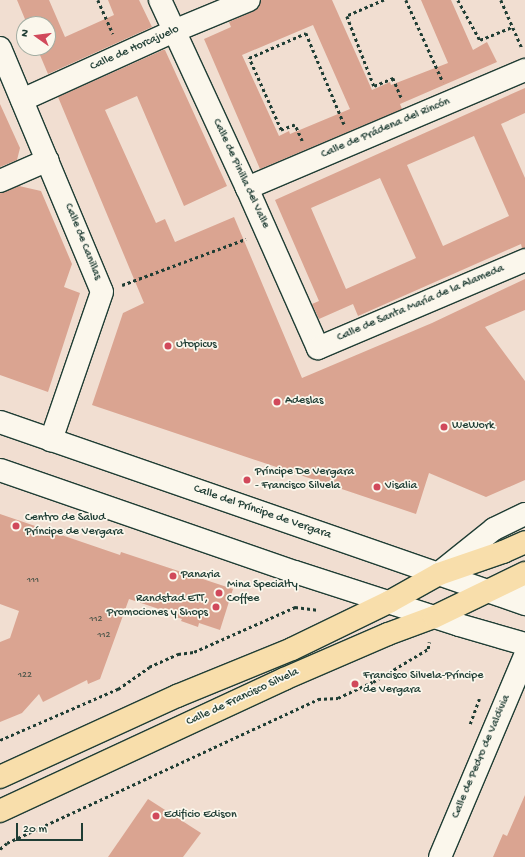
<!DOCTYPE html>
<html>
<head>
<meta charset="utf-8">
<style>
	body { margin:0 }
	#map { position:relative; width:525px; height:857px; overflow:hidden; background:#f1ded1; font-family:"Gochi Hand",sans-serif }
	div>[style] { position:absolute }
	.building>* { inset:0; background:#daa491 }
	.path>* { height:2.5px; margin-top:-1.25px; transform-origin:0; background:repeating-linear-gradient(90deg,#1f3d34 0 3px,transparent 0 6px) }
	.roads { filter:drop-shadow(1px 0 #1f3d34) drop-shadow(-1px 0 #1f3d34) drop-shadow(0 1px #1f3d34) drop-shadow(0 -1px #1f3d34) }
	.street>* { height:22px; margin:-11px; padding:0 11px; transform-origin:11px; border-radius:11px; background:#fbf7ec }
	.secondary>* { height:22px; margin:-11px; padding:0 11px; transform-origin:11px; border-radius:11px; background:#fbf7ec }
	.primary>* { height:22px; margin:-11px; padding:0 11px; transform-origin:11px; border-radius:11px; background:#f8deab }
	.dots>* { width:11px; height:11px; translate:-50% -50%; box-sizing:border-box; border:2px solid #fbf7ec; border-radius:50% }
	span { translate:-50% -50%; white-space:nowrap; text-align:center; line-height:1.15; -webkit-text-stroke:3.5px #fbf7ec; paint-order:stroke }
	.number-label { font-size:10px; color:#4e574b }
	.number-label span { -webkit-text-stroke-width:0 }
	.street-label { font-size:12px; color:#1f3d34 }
	.poi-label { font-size:12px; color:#1f3d34 }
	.left { translate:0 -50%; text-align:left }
	.right { translate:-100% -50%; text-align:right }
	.north { position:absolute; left:16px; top:16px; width:40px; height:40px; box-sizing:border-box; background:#fbf7ec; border:1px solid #a3ada2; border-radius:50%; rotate:284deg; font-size:11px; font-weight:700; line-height:16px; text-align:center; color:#1f3d34 }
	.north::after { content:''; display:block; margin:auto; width:14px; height:18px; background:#d1495b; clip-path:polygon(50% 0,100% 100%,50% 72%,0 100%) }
	.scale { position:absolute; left:16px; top:823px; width:67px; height:18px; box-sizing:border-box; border:2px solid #1f3d34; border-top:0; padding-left:5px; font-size:12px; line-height:14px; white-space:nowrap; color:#1f3d34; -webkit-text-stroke:3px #fbf7ec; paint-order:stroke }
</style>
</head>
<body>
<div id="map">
	<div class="building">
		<div style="clip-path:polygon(17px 0,49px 0,65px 37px,114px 15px,108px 0,139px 0,152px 27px,48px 74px,37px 48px,48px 48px,48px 24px,27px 24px)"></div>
		<div style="clip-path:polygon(evenodd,261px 0,332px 0,372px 90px,390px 82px,391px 85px,448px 63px,421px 0,451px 0,473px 50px,487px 42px,497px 62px,400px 104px,402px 109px,260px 169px,204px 39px,231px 27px,229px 22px,254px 11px,259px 7px,261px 0,313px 25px,350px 109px,290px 134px,289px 131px,279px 136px,242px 55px,313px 25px)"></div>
		<div style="clip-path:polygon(163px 50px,165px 50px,227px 186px,184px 206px,137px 96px,105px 110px,156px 223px,165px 219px,175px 242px,234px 217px,302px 378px,432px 323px,525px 279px,525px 310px,485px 327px,525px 381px,525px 480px,486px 497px,429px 473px,416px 514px,92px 405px,123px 313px,144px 303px,58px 97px)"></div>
		<div style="clip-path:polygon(evenodd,525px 88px,525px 113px,501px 124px,525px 178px,525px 248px,522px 248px,521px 244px,358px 316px,353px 304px,319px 319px,312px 304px,319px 301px,275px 200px,525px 88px,474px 136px,509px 216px,443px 246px,407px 165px,474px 136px,525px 88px,380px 178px,416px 258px,346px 289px,311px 208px,380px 178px)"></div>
		<div style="clip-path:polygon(0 104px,20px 148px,17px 160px,0 167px)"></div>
		<div style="clip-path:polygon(19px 186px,41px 191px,72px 264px,64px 287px,80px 293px,48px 392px,0 375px,0 193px)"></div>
		<div style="clip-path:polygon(0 514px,120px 555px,121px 552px,233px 589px,220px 630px,199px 623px,198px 627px,181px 621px,182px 619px,176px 617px,177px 615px,129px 599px,100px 679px,88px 684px,87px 680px,43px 702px,39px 694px,22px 713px,0 722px,0 642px,10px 638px,19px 611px,0 604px)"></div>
		<div style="clip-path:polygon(525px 795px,525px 857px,493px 857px,503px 834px,507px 836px)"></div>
		<div style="clip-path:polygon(148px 799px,201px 833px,183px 857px,108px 857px)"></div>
	</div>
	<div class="path">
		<div style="left:98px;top:0;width:37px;rotate:66deg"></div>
		<div style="left:384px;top:0;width:40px;rotate:156.6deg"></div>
		<div style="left:347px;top:16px;width:75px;rotate:68.9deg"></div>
		<div style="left:374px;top:86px;width:21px;rotate:-23deg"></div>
		<div style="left:393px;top:78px;width:23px;rotate:67deg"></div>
		<div style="left:406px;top:0;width:90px;rotate:65.7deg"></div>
		<div style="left:458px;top:0;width:46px;rotate:61.2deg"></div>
		<div style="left:480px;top:40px;width:35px;rotate:-22deg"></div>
		<div style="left:501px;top:0;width:52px;rotate:66.4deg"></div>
		<div style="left:302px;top:141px;width:17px;rotate:-114deg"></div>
		<div style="left:295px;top:125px;width:15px;rotate:160deg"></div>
		<div style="left:281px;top:130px;width:79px;rotate:-114deg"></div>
		<div style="left:249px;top:58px;width:62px;rotate:-23.7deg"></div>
		<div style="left:306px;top:33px;width:99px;rotate:67.3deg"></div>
		<div style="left:122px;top:285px;width:132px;rotate:-20.4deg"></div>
		<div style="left:470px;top:724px;width:27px;rotate:-70deg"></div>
		<div style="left:0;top:740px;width:129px;rotate:-23.4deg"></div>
		<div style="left:118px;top:689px;width:38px;rotate:-35deg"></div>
		<div style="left:149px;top:667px;width:32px;rotate:-24deg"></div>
		<div style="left:178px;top:654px;width:16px;rotate:-7deg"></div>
		<div style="left:194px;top:652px;width:111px;rotate:-24deg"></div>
		<div style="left:295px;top:607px;width:24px;rotate:7deg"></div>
		<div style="left:0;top:849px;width:9px;rotate:-41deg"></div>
		<div style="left:7px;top:843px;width:343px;rotate:-24.8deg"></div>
		<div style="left:318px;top:699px;width:20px;rotate:-3deg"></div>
		<div style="left:338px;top:698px;width:38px;rotate:-25deg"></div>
		<div style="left:373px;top:682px;width:64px;rotate:-31deg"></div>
		<div style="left:428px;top:649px;width:7px;rotate:-82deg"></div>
	</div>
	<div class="roads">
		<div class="street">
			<div style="left:160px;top:0;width:207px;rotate:65.2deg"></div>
			<div style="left:247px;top:188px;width:175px;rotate:66.1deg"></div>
			<div style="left:318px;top:348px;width:225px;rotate:-23deg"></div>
			<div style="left:0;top:48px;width:264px;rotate:67.3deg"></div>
			<div style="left:102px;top:292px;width:157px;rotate:109deg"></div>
			<div style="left:22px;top:100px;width:167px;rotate:-24.4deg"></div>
			<div style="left:174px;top:31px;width:81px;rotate:-22.5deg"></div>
			<div style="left:0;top:181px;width:52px;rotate:-23.6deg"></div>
			<div style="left:247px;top:188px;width:302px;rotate:-23deg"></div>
			<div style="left:439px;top:573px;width:70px;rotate:-38.7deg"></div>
			<div style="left:494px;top:529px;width:34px;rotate:-26deg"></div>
			<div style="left:491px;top:591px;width:34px;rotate:-7deg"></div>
			<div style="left:440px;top:857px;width:218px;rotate:-67.1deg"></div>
		</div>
		<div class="secondary">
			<div style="left:0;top:422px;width:556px;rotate:19.12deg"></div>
			<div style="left:0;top:470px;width:312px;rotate:19.1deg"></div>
			<div style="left:295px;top:572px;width:172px;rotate:17.9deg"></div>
			<div style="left:459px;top:625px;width:69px;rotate:16.1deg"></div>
		</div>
		<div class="primary">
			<div style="left:0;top:777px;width:195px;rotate:-24.6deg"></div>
			<div style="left:177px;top:696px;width:124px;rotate:-22.2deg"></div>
			<div style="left:292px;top:649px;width:108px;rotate:-25.9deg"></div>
			<div style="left:389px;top:602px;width:57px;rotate:-29.2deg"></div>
			<div style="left:439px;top:574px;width:68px;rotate:-19deg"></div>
			<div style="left:503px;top:552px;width:24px;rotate:-24deg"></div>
			<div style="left:0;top:811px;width:313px;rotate:-24.9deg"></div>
			<div style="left:284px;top:679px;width:113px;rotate:-23.4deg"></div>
			<div style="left:388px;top:634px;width:49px;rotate:-20.3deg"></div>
			<div style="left:434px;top:617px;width:101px;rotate:-25.8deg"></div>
		</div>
	</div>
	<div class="dots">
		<div style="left:168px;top:346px;background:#d1495b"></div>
		<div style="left:277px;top:402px;background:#d1495b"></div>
		<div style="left:444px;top:427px;background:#d1495b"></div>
		<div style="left:247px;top:480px;background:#d1495b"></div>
		<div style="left:377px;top:487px;background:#d1495b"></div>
		<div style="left:16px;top:526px;background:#d1495b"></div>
		<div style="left:173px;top:576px;background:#d1495b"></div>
		<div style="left:219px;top:593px;background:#d1495b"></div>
		<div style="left:216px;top:607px;background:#d1495b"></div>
		<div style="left:355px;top:684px;background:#d1495b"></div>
		<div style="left:156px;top:816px;background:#d1495b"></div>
	</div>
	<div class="number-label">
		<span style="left:33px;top:581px">111</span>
		<span style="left:96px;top:620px">112</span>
		<span style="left:104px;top:636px">112</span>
		<span style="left:25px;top:676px">122</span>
	</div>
	<div class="street-label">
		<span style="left:135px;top:49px;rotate:-24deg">Calle de Horcajuelo</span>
		<span style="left:386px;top:129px;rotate:-23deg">Calle de Prádena del Rincón</span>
		<span style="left:240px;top:174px;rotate:65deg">Calle de Pinilla del Valle</span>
		<span style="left:82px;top:242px;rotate:68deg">Calle de Canillas</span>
		<span style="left:421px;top:304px;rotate:-23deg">Calle de Santa María de la Alameda</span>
		<span style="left:262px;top:513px;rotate:19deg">Calle del Príncipe de Vergara</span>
		<span style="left:243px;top:698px;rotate:-25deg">Calle de Francisco Silvela</span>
		<span style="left:482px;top:757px;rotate:-67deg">Calle de Pedro de Valdivia</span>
	</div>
	<div class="poi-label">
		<span class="left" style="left:176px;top:346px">Utopicus</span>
		<span class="left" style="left:285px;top:402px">Adeslas</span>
		<span class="left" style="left:452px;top:427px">WeWork</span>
		<span class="left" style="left:255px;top:480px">Príncipe De Vergara<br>- Francisco Silvela</span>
		<span class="left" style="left:385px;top:487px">Visalia</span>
		<span class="left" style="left:25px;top:526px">Centro de Salud<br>Príncipe de Vergara</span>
		<span class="left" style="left:181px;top:576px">Panaria</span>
		<span class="left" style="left:227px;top:593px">Mina Specialty<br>Coffee</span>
		<span class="right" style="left:208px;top:607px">Randstad ETT,<br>Promociones y Shops</span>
		<span class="left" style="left:363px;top:684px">Francisco Silvela-Príncipe<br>de Vergara</span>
		<span class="left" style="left:164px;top:816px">Edificio Edison</span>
	</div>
	<div class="north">N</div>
	<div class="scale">20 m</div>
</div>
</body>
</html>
